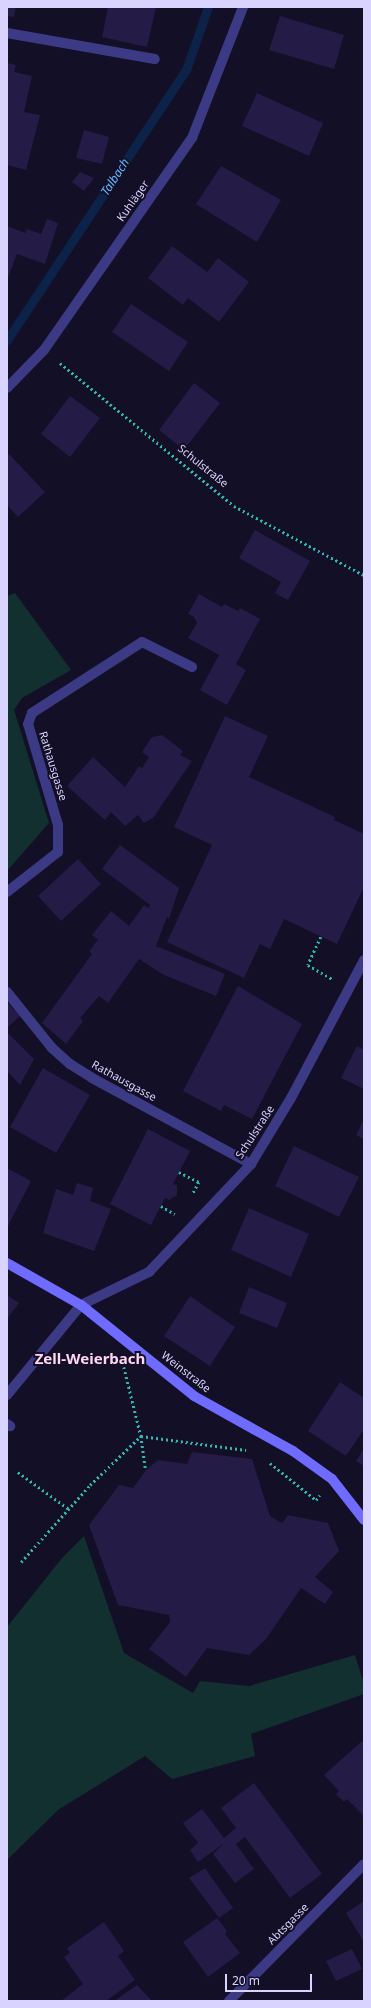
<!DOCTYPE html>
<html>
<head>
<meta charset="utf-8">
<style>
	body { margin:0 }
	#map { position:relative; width:371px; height:2008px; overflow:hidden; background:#130f26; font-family:"Noto Sans",sans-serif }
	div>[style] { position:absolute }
	.green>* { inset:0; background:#12302f }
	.stream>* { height:9px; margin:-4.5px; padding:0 4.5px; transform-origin:4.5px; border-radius:4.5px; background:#0c2248 }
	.building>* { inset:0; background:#241b47 }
	.path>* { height:2.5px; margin-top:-1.25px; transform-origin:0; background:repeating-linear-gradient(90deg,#2fb8b0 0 2px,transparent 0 5px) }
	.lane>* { height:10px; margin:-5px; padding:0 5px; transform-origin:5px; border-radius:5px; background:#3d3a85 }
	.street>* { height:10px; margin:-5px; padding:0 5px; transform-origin:5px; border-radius:5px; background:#3d3a85 }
	.secondary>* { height:10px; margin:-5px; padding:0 5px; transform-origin:5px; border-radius:5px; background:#6f6bff }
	span { translate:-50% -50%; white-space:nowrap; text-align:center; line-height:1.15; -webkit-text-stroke:4px #130f26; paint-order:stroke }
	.street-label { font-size:11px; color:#d9d4ff }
	.water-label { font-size:12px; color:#62b6ff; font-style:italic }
	.district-label { font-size:15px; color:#ffd6f0; font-weight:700 }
	.frame { position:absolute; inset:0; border:8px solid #d9d4ff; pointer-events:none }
	.scale { position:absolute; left:225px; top:1974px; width:87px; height:18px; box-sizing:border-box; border:2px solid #d9d4ff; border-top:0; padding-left:5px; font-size:12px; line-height:14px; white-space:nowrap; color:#d9d4ff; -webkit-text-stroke:3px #130f26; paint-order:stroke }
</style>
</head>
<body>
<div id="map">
	<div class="green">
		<div style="clip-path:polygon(15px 593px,71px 670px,22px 698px,14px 710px,49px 823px,7px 871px,7px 596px)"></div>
		<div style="clip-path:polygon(84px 1536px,124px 1653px,193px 1693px,200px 1681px,249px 1686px,355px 1655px,364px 1684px,364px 1694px,251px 1734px,255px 1756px,172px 1779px,145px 1756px,58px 1810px,7px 1860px,7px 1627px,62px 1558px)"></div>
	</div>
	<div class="stream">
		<div style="left:7px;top:340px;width:324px;rotate:-56.5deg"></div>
		<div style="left:186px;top:70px;width:67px;rotate:-70.8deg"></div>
	</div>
	<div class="building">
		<div style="clip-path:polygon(7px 7px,16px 7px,14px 17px,7px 16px)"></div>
		<div style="clip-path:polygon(108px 7px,156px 7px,147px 47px,102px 37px)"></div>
		<div style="clip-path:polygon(280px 16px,344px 35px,334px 69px,269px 50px)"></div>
		<div style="clip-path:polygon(7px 63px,16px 65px,14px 72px,32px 76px,24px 112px,40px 115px,26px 170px,7px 165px)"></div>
		<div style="clip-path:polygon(257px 93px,323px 123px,309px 156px,242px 126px)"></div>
		<div style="clip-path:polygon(84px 130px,109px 137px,102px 164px,76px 158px)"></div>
		<div style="clip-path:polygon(221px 166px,281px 200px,257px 242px,196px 204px)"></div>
		<div style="clip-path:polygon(80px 172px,94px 178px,84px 191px,72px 182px)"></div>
		<div style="clip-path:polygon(47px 219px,58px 223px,45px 264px,17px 254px,7px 280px,7px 226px,25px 233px,27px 229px,41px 234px)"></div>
		<div style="clip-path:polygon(172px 246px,207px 272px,218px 258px,249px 282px,219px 322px,188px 298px,183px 305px,148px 278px)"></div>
		<div style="clip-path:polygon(131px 304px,188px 342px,169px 371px,112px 332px)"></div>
		<div style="clip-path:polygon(194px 383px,220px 403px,184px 450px,159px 430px)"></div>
		<div style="clip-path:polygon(70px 396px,100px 418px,70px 457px,41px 434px)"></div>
		<div style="clip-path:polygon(9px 454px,45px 492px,18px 517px,7px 505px,7px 456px)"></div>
		<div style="clip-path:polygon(255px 530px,310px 561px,288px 600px,275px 593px,281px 582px,239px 558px)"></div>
		<div style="clip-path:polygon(199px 594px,222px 607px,224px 604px,238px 611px,240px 608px,260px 619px,236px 664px,246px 670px,227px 705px,200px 690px,219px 655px,188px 638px,197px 623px,194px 617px,188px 614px)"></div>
		<div style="clip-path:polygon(225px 716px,268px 736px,249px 777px,335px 817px,334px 820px,364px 834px,364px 887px,337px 944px,284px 919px,270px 949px,260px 944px,244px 978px,167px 942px,212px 845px,174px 827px)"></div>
		<div style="clip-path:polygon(162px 735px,183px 751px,180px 755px,192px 761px,153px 818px,144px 823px,138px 815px,125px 826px,111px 812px,105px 820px,67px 786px,93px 757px,125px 787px,139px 766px,142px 768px,149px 757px,142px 752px,152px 737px)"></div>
		<div style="clip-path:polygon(120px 845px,179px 888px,169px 919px,167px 917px,156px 946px,225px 974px,216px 996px,164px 975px,139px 959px,108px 1003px,99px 996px,80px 1018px,83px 1021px,66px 1044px,42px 1023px,92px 954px,89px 951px,98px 940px,92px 935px,111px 911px,129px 926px,144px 905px,148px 908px,150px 905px,102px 869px)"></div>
		<div style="clip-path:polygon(78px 859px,101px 884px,61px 921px,38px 896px)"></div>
		<div style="clip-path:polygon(238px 986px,302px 1024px,252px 1119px,224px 1105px,221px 1111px,183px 1091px)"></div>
		<div style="clip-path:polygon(7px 1002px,20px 1016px,7px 1028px)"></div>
		<div style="clip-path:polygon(7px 1032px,34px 1059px,20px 1085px,7px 1071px)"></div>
		<div style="clip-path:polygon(357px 1046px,364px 1050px,364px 1089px,341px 1078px)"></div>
		<div style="clip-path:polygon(43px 1068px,90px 1095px,56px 1153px,10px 1127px)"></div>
		<div style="clip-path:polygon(364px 1119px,364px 1139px,356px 1135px)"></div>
		<div style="clip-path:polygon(148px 1129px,190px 1151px,173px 1184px,177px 1185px,177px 1195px,169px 1200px,165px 1198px,151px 1225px,110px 1204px)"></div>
		<div style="clip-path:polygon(294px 1146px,359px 1177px,339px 1217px,275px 1186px)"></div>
		<div style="clip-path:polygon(7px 1168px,31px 1181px,7px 1228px)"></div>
		<div style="clip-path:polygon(77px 1183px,93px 1188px,90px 1201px,111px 1209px,94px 1251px,43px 1233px,56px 1189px,73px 1195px)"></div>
		<div style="clip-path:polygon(249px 1208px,309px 1234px,291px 1277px,231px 1250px)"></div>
		<div style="clip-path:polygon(249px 1287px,287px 1303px,277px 1328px,239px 1313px)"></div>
		<div style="clip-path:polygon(7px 1295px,19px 1303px,7px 1319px)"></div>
		<div style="clip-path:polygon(190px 1296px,235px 1327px,210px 1366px,164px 1336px)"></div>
		<div style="clip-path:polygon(340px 1382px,364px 1398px,364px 1429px,346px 1456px,308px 1431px)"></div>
		<div style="clip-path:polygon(364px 1448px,364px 1466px,356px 1461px)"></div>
		<div style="clip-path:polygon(192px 1452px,252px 1459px,270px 1516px,282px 1523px,288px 1515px,328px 1523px,339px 1551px,315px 1577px,333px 1592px,325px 1604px,301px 1588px,266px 1639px,249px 1655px,207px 1648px,186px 1677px,149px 1649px,170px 1622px,169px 1615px,118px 1605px,89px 1525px,119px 1485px,133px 1488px,146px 1470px,158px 1460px,187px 1464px)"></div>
		<div style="clip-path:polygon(362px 1741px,364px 1744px,363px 1815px,347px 1799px,344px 1802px,336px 1794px,339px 1791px,324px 1775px)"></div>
		<div style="clip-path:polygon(254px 1783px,322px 1874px,290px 1898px,245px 1837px,236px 1844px,254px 1869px,235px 1883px,213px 1854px,223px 1844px,198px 1862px,190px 1850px,198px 1843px,183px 1823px,202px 1809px,224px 1838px,236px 1828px,221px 1808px)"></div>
		<div style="clip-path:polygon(205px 1868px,233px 1908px,219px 1918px,189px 1878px)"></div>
		<div style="clip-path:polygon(364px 1901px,364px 1942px,346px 1913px)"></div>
		<div style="clip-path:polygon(217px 1918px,227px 1931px,225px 1934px,240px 1953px,208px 1977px,183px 1942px)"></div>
		<div style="clip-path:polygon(104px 1922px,124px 1951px,118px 1956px,135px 1980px,106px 2001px,61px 2001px,83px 1984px,64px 1957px,70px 1953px,67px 1948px)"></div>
		<div style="clip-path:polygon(352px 1949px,362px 1969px,336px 1981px,326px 1961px)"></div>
		<div style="clip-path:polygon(137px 1985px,152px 2001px,114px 2001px)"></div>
	</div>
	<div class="path">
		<div style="left:60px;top:363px;width:225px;rotate:39.4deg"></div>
		<div style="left:234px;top:506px;width:147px;rotate:28deg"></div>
		<div style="left:321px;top:937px;width:31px;rotate:115deg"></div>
		<div style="left:308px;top:965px;width:28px;rotate:30deg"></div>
		<div style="left:179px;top:1172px;width:22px;rotate:27deg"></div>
		<div style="left:199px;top:1182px;width:13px;rotate:117deg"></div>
		<div style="left:161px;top:1206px;width:16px;rotate:30deg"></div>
		<div style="left:124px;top:1367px;width:71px;rotate:76.2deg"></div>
		<div style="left:141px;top:1436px;width:34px;rotate:82deg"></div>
		<div style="left:270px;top:1463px;width:59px;rotate:38.8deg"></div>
		<div style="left:316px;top:1500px;width:6px;rotate:-51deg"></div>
		<div style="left:18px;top:1472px;width:63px;rotate:36deg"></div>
		<div style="left:21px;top:1562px;width:103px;rotate:-48.1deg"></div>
		<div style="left:90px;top:1485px;width:71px;rotate:-43.9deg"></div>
		<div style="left:141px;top:1436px;width:106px;rotate:7.6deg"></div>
	</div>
	<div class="lane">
		<div style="left:7px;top:33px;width:150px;rotate:10deg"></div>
		<div style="left:7px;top:892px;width:65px;rotate:-38.1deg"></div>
		<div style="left:58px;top:852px;width:27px;rotate:-90deg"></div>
		<div style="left:58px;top:825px;width:105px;rotate:-106.5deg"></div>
		<div style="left:28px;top:724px;width:12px;rotate:-70deg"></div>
		<div style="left:32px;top:713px;width:131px;rotate:-32.8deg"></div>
		<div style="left:142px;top:642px;width:56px;rotate:26.6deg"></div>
		<div style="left:7px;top:1424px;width:4px;rotate:34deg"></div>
	</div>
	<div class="street">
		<div style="left:7px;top:388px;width:53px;rotate:-45.8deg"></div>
		<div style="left:44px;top:350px;width:259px;rotate:-55.1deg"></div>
		<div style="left:192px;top:138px;width:141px;rotate:-68.7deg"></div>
		<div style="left:7px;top:992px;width:72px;rotate:51.2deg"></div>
		<div style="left:52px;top:1048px;width:24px;rotate:42deg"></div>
		<div style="left:70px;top:1064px;width:26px;rotate:32deg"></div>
		<div style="left:92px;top:1078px;width:181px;rotate:28.4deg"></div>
		<div style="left:7px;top:1395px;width:117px;rotate:-50.6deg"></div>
		<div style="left:81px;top:1305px;width:76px;rotate:-25.9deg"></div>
		<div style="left:149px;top:1272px;width:149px;rotate:-46.6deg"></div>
		<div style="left:251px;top:1164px;width:77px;rotate:-58.8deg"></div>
		<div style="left:291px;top:1098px;width:156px;rotate:-62.1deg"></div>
		<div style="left:229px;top:2001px;width:192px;rotate:-45.4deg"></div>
	</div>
	<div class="secondary">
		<div style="left:7px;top:1263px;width:85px;rotate:29.6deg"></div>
		<div style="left:81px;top:1305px;width:145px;rotate:38.8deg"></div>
		<div style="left:194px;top:1396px;width:113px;rotate:29.1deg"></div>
		<div style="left:293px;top:1451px;width:48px;rotate:35.7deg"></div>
		<div style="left:332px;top:1479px;width:52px;rotate:52deg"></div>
	</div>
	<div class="street-label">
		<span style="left:133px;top:201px;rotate:-55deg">Kuhläger</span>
		<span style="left:203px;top:466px;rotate:39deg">Schulstraße</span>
		<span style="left:53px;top:766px;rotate:73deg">Rathausgasse</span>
		<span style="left:124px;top:1081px;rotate:29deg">Rathausgasse</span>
		<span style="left:255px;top:1132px;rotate:-57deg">Schulstraße</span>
		<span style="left:186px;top:1372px;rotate:38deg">Weinstraße</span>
		<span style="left:288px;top:1924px;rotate:-45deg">Abtsgasse</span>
	</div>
	<div class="water-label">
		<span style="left:115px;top:177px;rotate:-57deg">Talbach</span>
	</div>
	<div class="district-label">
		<span style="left:90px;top:1359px">Zell-Weierbach</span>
	</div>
	<div class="frame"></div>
	<div class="scale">20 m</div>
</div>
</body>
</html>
